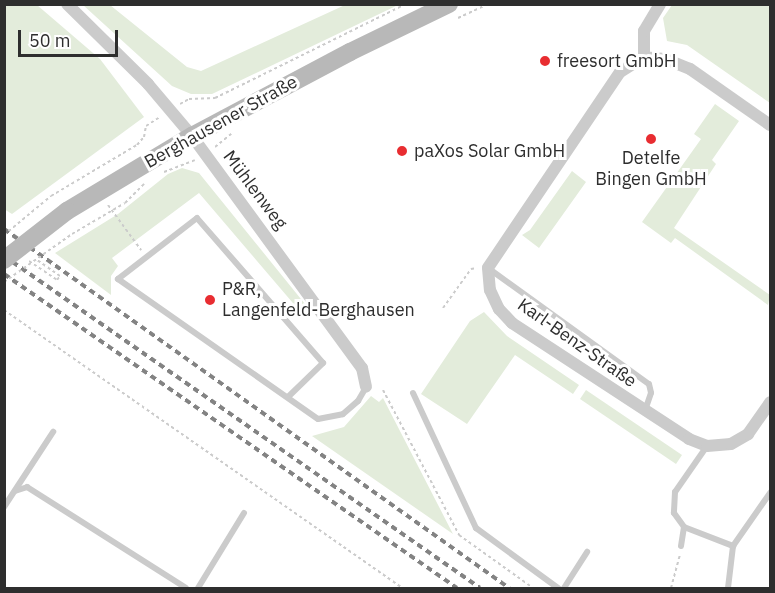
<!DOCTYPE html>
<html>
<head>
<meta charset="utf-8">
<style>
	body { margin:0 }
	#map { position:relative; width:775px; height:593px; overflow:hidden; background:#fff; font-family:"IBM Plex Sans",sans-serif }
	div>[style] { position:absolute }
	.green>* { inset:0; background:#e3ecdb }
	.path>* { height:2px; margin-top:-1px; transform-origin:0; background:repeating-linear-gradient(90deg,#cbcbcb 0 3px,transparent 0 6px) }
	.service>* { height:6px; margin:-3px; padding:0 3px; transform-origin:3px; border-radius:3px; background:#cbcbcb }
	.minor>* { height:12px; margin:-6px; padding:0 6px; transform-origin:6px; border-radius:6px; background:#cbcbcb }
	.secondary>* { height:18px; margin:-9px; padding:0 9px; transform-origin:9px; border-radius:9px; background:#b8b8b8 }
	.rail>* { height:4px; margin-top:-2px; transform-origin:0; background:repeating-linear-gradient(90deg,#838383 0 6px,transparent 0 10.5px) }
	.path-bridge>* { height:2px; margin-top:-1px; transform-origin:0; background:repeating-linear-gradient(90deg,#cbcbcb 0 3px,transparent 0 6px) }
	.secondary-bridge>* { height:18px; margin:-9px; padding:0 9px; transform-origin:9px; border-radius:9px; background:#b8b8b8 }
	.dots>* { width:16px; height:16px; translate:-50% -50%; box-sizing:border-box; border:3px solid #fff; border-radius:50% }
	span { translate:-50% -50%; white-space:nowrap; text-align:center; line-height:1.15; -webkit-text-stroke:6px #fff; paint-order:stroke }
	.poi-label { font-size:18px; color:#2e2e2e }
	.left { translate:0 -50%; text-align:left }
	.street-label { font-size:18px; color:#2e2e2e }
	.frame { position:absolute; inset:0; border:6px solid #2e2e2e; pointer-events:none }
	.scale { position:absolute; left:18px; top:30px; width:100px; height:27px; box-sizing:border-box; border:3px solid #2e2e2e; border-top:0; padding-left:8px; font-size:18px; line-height:21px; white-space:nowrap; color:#2e2e2e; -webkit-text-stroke:4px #fff; paint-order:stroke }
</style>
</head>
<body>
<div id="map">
	<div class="green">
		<div style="clip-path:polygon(4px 5px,37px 5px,100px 59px,144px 117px,12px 214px,4px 209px)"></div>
		<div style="clip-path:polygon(83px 5px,110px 5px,187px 67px,201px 71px,345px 5px,398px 5px,212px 94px,191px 94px,172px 86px)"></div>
		<div style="clip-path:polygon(672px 5px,770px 5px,770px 103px,687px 45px,667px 41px,663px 18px)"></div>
		<div style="clip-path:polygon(715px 104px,739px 121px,712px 160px,716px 164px,674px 228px,770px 295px,768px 305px,675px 238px,671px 243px,642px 222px,701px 139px,694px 134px)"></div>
		<div style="clip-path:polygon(182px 168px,199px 173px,309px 309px,304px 316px,199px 193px,112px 258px,118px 266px,111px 276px,111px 295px,55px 253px,118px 214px,168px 174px)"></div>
		<div style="clip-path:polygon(572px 171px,586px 182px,539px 248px,522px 235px,530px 230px)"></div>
		<div style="clip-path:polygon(484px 312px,507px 336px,579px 385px,573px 394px,515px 355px,467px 424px,421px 394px,470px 321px)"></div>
		<div style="clip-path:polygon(586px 390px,682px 455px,676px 464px,580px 399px)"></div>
		<div style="clip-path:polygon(371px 396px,379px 402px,383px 398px,453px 534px,312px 436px,344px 427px)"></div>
	</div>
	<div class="path">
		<div style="left:458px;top:18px;width:33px;rotate:-25deg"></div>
		<div style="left:180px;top:104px;width:10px;rotate:-29deg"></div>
		<div style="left:189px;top:99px;width:26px;rotate:-2deg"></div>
		<div style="left:215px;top:98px;width:213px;rotate:-26.2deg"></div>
		<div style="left:215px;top:147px;width:21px;rotate:-39deg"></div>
		<div style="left:164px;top:172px;width:33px;rotate:-21deg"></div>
		<div style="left:51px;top:196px;width:100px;rotate:-30.7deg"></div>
		<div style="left:137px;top:145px;width:11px;rotate:-49deg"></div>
		<div style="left:144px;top:137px;width:11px;rotate:-80deg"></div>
		<div style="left:146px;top:126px;width:17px;rotate:-33deg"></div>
		<div style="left:108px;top:205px;width:56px;rotate:53.7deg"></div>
		<div style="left:72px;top:234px;width:61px;rotate:-30.3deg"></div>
		<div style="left:125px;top:203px;width:27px;rotate:-45deg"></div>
		<div style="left:29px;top:261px;width:34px;rotate:34deg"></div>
		<div style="left:57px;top:280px;width:5px;rotate:-53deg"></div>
		<div style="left:60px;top:276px;width:29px;rotate:-145deg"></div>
		<div style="left:443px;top:308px;width:48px;rotate:-54.3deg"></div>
		<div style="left:471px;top:269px;width:6px;rotate:-9deg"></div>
		<div style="left:4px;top:310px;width:486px;rotate:34.9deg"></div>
		<div style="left:383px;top:390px;width:164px;rotate:62.3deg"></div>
		<div style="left:459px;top:535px;width:91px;rotate:35.6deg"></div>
		<div style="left:671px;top:588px;width:35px;rotate:-75deg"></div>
	</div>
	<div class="service">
		<div style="left:488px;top:268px;width:198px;rotate:35.8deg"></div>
		<div style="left:649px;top:384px;width:9px;rotate:77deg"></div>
		<div style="left:651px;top:393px;width:18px;rotate:109deg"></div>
		<div style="left:413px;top:393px;width:149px;rotate:65deg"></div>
		<div style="left:476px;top:528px;width:102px;rotate:36.2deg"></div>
		<div style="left:288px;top:397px;width:49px;rotate:-44.2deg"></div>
		<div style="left:323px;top:363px;width:192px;rotate:-131deg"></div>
		<div style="left:197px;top:218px;width:100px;rotate:142.3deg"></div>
		<div style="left:118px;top:279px;width:244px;rotate:35deg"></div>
		<div style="left:318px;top:419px;width:25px;rotate:-11deg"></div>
		<div style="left:343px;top:414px;width:20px;rotate:-41deg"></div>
		<div style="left:358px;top:401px;width:16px;rotate:-60deg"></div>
		<div style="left:707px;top:446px;width:56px;rotate:124.8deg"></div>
		<div style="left:675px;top:492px;width:21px;rotate:93deg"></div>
		<div style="left:674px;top:513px;width:17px;rotate:54deg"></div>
		<div style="left:684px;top:527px;width:53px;rotate:21.2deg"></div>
		<div style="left:15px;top:491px;width:13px;rotate:-18deg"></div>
		<div style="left:27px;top:487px;width:188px;rotate:32.4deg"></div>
		<div style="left:4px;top:507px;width:90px;rotate:-56.8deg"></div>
		<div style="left:681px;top:546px;width:19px;rotate:-81deg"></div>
		<div style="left:198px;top:588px;width:88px;rotate:-58.5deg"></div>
		<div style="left:564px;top:588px;width:43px;rotate:-57.4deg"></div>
		<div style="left:728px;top:588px;width:42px;rotate:-83.2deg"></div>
		<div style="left:733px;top:546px;width:65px;rotate:-55.1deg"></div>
	</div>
	<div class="minor">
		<div style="left:67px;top:4px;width:114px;rotate:44.6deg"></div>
		<div style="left:148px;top:84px;width:68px;rotate:49.8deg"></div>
		<div style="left:192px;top:136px;width:288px;rotate:53.8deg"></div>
		<div style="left:362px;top:368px;width:19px;rotate:78deg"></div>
		<div style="left:644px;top:57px;width:26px;rotate:-90deg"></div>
		<div style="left:644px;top:31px;width:31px;rotate:-59deg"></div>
		<div style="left:770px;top:125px;width:98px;rotate:-145deg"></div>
		<div style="left:690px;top:69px;width:27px;rotate:-158deg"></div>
		<div style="left:665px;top:59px;width:21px;rotate:-175deg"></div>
		<div style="left:644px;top:57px;width:28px;rotate:148deg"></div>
		<div style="left:620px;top:72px;width:236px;rotate:124deg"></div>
		<div style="left:488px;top:268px;width:22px;rotate:85deg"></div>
		<div style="left:490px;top:290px;width:21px;rotate:65deg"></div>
		<div style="left:499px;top:309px;width:19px;rotate:47deg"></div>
		<div style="left:512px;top:323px;width:212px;rotate:33.2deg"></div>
		<div style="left:689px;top:439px;width:19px;rotate:21deg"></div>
		<div style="left:707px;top:446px;width:24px;rotate:-5deg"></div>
		<div style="left:731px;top:444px;width:20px;rotate:-30deg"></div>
		<div style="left:748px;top:434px;width:39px;rotate:-55deg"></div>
	</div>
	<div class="secondary">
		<div style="left:67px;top:211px;width:146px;rotate:-31deg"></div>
		<div style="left:192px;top:136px;width:179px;rotate:-28deg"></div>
		<div style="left:350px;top:52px;width:110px;rotate:-25.9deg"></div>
	</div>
	<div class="rail">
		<div style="left:4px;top:229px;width:620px;rotate:35.41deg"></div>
		<div style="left:4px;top:256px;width:580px;rotate:34.89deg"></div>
		<div style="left:4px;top:274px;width:551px;rotate:34.73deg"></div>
	</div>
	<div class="path-bridge">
		<div style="left:4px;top:235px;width:61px;rotate:-39.7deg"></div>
		<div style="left:4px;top:282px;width:83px;rotate:-35.2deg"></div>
	</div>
	<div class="secondary-bridge">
		<div style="left:4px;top:260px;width:80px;rotate:-37.9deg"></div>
	</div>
	<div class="dots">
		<div style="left:545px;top:61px;background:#e82d31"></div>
		<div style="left:651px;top:139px;background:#e82d31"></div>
		<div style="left:402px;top:151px;background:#e82d31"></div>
		<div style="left:210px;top:300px;background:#e82d31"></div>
	</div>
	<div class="poi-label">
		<span class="left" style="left:557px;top:61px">freesort GmbH</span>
		<span class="left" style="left:414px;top:151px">paXos Solar GmbH</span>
		<span style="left:651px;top:169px">Detelfe<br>Bingen GmbH</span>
		<span class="left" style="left:222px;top:300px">P&amp;R,<br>Langenfeld-Berghausen</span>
	</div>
	<div class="street-label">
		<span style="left:221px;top:122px;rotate:-29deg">Berghausener Straße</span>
		<span style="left:255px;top:190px;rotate:53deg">Mühlenweg</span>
		<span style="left:577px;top:343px;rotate:35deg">Karl-Benz-Straße</span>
	</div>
	<div class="frame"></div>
	<div class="scale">50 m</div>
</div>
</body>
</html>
